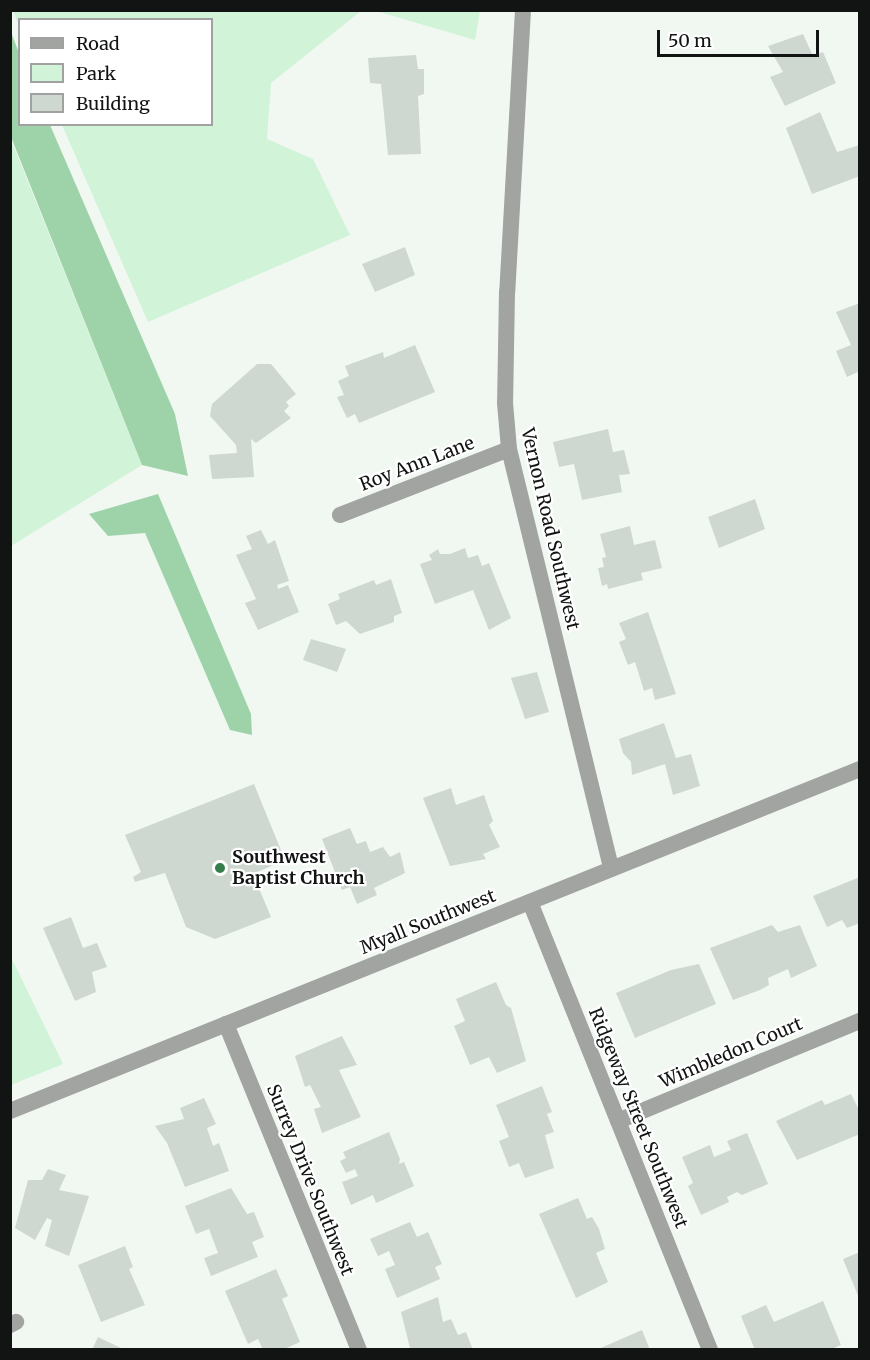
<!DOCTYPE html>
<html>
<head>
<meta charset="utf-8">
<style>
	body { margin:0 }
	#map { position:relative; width:870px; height:1360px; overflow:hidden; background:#f1f8f2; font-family:Merriweather,serif }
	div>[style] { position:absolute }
	.green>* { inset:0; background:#d1f3d8 }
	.forest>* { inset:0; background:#9ed3aa }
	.building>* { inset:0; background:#cfd7d1 }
	.minor>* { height:16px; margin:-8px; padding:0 8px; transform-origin:8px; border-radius:8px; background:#a1a4a1 }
	.tertiary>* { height:16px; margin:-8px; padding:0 8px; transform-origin:8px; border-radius:8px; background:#a1a4a1 }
	.dots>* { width:16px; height:16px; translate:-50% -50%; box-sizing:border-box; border:3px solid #fff; border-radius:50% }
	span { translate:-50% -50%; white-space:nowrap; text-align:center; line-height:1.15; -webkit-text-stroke:4.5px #fff; paint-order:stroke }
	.street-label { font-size:18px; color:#111412 }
	.poi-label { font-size:18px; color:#111412; font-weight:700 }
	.left { translate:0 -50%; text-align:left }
	.frame { position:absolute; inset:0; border:12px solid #111412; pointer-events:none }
	.legend { position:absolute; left:18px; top:18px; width:195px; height:108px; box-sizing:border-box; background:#fff; border:2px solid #a0a1a0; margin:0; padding:8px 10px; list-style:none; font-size:18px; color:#111412 }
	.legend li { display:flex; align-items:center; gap:12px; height:30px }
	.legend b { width:30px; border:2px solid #a0a1a0 }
	.scale { position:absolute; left:657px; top:30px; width:162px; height:27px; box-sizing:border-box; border:3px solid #111412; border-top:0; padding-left:8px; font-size:18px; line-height:21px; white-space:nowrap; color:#111412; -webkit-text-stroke:4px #fff; paint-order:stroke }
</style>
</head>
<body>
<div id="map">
	<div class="green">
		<div style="clip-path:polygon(13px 11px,361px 11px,271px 83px,267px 139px,313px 159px,350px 235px,148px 322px,62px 125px,212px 124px,212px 20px,20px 20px,19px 26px)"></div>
		<div style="clip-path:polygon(376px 11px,480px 10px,480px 11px,475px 40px)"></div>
		<div style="clip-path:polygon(10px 137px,142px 465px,11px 546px,10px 546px)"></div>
		<div style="clip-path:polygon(11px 957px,63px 1064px,11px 1085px,10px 1085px)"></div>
	</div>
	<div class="forest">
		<div style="clip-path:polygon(11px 32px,19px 53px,20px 124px,50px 125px,175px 414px,188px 476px,142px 465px,11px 137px)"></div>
		<div style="clip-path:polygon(158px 494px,251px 714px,252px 735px,230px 730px,145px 533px,108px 536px,89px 514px)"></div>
	</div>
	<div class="building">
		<div style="clip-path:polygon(803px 34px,813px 56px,823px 52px,836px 83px,785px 106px,770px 77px,783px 72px,768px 46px)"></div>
		<div style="clip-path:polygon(416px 55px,418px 69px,424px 69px,424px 94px,418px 96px,421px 154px,388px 155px,381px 84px,370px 83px,368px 58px)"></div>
		<div style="clip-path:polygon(820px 112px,837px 152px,860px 145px,860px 176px,812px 194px,786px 128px)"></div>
		<div style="clip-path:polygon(405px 247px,415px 275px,375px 292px,362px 264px)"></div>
		<div style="clip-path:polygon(860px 303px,860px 371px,847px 377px,836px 351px,851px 345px,836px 312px)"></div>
		<div style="clip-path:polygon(415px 345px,435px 392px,359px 423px,355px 414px,347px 418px,337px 397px,344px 395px,338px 381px,349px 376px,345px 366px,383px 352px,384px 358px)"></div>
		<div style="clip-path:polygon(257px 364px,271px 364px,296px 394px,286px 402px,289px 406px,284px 411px,291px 418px,256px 443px,251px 439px,254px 477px,212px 479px,209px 455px,237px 453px,236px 445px,210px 416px,212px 404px)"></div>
		<div style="clip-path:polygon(608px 429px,613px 452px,624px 450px,630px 474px,619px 475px,622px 492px,582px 500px,574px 464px,559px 467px,553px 442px)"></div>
		<div style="clip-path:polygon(755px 499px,765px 529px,719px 548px,708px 517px)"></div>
		<div style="clip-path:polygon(630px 526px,634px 545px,655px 540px,662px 568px,641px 573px,643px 580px,608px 589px,607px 584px,602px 586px,598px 568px,604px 567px,602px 558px,606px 557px,600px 534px)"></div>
		<div style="clip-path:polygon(261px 530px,268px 544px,275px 540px,289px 581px,277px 585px,278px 589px,288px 585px,299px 612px,258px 630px,245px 603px,256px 599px,236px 555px,252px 549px,246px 536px)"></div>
		<div style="clip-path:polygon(465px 548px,468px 558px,478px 555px,482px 566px,489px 563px,511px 618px,489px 630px,473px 590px,435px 604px,420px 564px,432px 560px,429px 555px,438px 549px,440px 554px,450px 554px)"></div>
		<div style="clip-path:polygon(391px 579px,402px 613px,394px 616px,394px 622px,360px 634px,346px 621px,336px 625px,328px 604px,340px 599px,338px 594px,374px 580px,376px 585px)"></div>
		<div style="clip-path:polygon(648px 612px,676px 694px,655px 700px,652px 688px,644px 691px,635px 662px,628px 665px,619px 642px,626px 639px,619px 623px)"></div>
		<div style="clip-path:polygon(311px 639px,346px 649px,337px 672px,303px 660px)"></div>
		<div style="clip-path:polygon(537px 672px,549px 712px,525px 719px,511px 678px)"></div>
		<div style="clip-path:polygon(664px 723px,676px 758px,691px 754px,700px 786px,673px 795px,665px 764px,632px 775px,631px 762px,623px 753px,619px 739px)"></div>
		<div style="clip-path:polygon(254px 784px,285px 860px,253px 874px,271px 917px,215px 939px,186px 927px,165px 873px,135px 882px,133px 877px,141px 872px,125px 835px)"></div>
		<div style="clip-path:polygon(451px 788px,456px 805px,484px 795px,493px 821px,489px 825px,500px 847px,483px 854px,486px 859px,450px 866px,423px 798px)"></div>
		<div style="clip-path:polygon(350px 828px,357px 844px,366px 841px,370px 852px,383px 847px,390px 857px,400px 852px,405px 873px,374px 888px,377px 895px,357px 904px,350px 887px,342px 890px,322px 839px)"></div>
		<div style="clip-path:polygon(860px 877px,860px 923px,847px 928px,842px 920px,827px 927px,813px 896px)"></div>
		<div style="clip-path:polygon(71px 917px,83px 948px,97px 943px,107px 967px,92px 972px,96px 992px,75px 1001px,43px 928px)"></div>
		<div style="clip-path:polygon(772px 925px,778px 932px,800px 925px,817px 966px,791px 978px,788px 969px,768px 978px,769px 985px,760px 990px,733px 1000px,710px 948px)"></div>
		<div style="clip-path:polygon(699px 964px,716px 1004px,635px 1038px,616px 993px,671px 970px)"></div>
		<div style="clip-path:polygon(496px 982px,506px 1005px,511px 1008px,526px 1061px,497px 1073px,489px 1057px,470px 1065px,454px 1026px,465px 1021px,456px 999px)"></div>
		<div style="clip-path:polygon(342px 1036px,357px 1065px,339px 1070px,361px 1117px,322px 1133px,314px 1109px,321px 1107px,310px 1085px,305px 1087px,295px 1056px)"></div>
		<div style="clip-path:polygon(542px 1086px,552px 1112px,547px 1114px,554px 1132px,545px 1135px,554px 1168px,525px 1178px,519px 1163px,509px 1167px,499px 1141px,509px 1137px,496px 1105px)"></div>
		<div style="clip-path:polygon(851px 1094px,860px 1112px,860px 1134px,797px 1160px,776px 1121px,822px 1100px,825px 1105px)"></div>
		<div style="clip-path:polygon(204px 1098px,216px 1124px,207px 1128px,213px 1146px,219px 1143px,229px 1171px,185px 1187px,167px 1143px,155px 1126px,184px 1119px,180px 1108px)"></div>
		<div style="clip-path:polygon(389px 1132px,400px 1159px,399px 1164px,404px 1162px,414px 1186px,376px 1203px,373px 1195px,351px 1205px,342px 1182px,358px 1176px,355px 1169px,346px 1173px,340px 1161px,346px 1158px,343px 1152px)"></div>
		<div style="clip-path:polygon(747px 1133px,768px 1184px,742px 1195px,737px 1192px,727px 1197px,729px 1202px,701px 1215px,688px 1186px,693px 1183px,682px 1157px,710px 1145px,714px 1157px,731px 1150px,727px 1141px)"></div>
		<div style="clip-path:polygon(48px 1169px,66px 1175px,59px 1190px,89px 1196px,69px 1256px,45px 1246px,52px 1220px,47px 1218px,35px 1240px,15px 1228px,28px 1180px,42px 1180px)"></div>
		<div style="clip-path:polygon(231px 1188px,247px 1214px,254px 1212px,264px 1237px,252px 1242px,258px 1257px,211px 1276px,204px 1258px,218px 1253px,209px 1229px,196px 1234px,185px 1206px)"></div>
		<div style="clip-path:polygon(578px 1198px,587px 1219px,592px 1217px,599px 1229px,605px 1249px,596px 1253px,608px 1282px,576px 1298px,539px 1214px)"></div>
		<div style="clip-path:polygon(410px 1222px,417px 1237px,428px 1232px,442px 1264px,435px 1267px,440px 1279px,397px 1298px,385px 1269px,395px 1265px,389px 1251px,378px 1256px,370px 1239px)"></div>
		<div style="clip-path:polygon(125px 1246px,133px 1267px,129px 1269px,145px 1305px,101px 1322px,78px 1265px)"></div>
		<div style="clip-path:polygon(860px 1252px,860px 1298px,859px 1298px,843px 1259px)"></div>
		<div style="clip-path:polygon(276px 1269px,288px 1296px,282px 1299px,300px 1342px,282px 1350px,263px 1350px,258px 1339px,248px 1344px,225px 1291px)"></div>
		<div style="clip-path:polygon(438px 1297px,443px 1322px,451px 1319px,458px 1335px,466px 1332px,473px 1350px,410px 1348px,401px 1312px)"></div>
		<div style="clip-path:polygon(823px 1301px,841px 1345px,829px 1350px,755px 1350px,741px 1316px,766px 1305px,774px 1322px)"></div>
		<div style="clip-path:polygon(642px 1330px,650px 1350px,596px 1350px)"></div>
		<div style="clip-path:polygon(98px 1337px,125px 1350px,92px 1350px)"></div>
	</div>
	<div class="minor">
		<div style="left:523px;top:10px;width:282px;rotate:93.2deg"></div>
		<div style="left:507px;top:292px;width:111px;rotate:91deg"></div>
		<div style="left:505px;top:403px;width:46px;rotate:85deg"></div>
		<div style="left:509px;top:449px;width:432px;rotate:76.3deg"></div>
		<div style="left:340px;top:515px;width:181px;rotate:-21.3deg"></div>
		<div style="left:530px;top:902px;width:483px;rotate:68.1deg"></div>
		<div style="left:226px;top:1024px;width:352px;rotate:67.8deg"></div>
		<div style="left:618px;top:1121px;width:262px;rotate:-22.5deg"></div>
		<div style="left:10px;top:1325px;width:7px;rotate:-27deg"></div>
	</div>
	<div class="tertiary">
		<div style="left:10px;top:1111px;width:916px;rotate:-21.92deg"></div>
	</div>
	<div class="dots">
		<div style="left:220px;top:868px;background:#347e4b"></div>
	</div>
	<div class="street-label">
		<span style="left:417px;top:464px;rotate:-21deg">Roy Ann Lane</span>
		<span style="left:550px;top:529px;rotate:77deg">Vernon Road Southwest</span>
		<span style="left:428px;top:922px;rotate:-22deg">Myall Southwest</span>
		<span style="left:731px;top:1053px;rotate:-23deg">Wimbledon Court</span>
		<span style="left:638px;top:1118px;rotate:68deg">Ridgeway Street Southwest</span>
		<span style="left:310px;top:1180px;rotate:68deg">Surrey Drive Southwest</span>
	</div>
	<div class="poi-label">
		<span class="left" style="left:232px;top:868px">Southwest<br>Baptist Church</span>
	</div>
	<div class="frame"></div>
	<ul class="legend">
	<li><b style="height:8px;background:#a1a4a1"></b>Road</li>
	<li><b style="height:16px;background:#d1f3d8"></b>Park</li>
	<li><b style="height:16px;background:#cfd7d1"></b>Building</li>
	</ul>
	<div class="scale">50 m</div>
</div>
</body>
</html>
